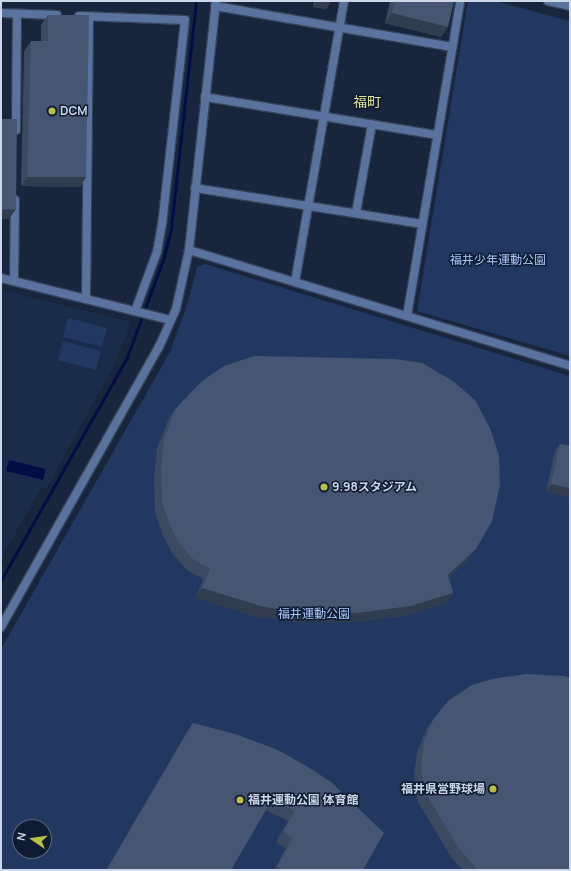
<!DOCTYPE html>
<html>
<head>
<meta charset="utf-8">
<style>
	body { margin:0 }
	#map { position:relative; width:571px; height:871px; overflow:hidden; background:#18253d; font-family:Manrope,"Noto Sans JP",sans-serif }
	div>[style] { position:absolute }
	.built>* { inset:0; background:#1b2c4a }
	.green>* { inset:0; background:#223860 }
	.water>* { inset:0; background:#000e45 }
	.stream>* { height:3px; margin:-1.5px; padding:0 1.5px; transform-origin:1.5px; border-radius:1.5px; background:#000e45 }
	.roads { filter:drop-shadow(1px 0 #354158) drop-shadow(-1px 0 #354158) drop-shadow(0 1px #354158) drop-shadow(0 -1px #354158) }
	.minor>* { height:8px; margin:-4px; padding:0 4px; transform-origin:4px; border-radius:4px; background:#5a729e }
	.tertiary>* { height:8px; margin:-4px; padding:0 4px; transform-origin:4px; border-radius:4px; background:#5a729e }
	.wall>* { inset:0; background:#3c4961 }
	.shaded-wall>* { inset:0; background:#313c4f }
	.building>* { inset:0; background:#465571 }
	.dots>* { width:11px; height:11px; translate:-50% -50%; box-sizing:border-box; border:2px solid #0e1b32; border-radius:50% }
	span { translate:-50% -50%; white-space:nowrap; text-align:center; line-height:1.15; -webkit-text-stroke:3px #0e1b32; paint-order:stroke }
	.poi-label { font-size:12px; color:#ced7e7; font-weight:700 }
	.left { translate:0 -50%; text-align:left }
	.right { translate:-100% -50%; text-align:right }
	.park-label { font-size:12px; color:#aac7fc }
	.quarter-label { font-size:14px; color:#dde394 }
	.frame { position:absolute; inset:0; border:2px solid #ced7e7; pointer-events:none }
	.north { position:absolute; left:12px; top:819px; width:40px; height:40px; box-sizing:border-box; background:#0e1b32; border:1px solid #5b667a; border-radius:50%; rotate:283deg; font-size:11px; font-weight:700; line-height:16px; text-align:center; color:#ced7e7 }
	.north::after { content:''; display:block; margin:auto; width:14px; height:18px; background:#bac045; clip-path:polygon(50% 0,100% 100%,50% 72%,0 100%) }
</style>
</head>
<body>
<div id="map">
	<div class="built">
		<div style="clip-path:polygon(1px 290px,131px 322px,117px 360px,46px 489px,41px 488px,1px 558px)"></div>
	</div>
	<div class="green">
		<div style="clip-path:polygon(468px 1px,495px 1px,570px 21px,570px 356px,417px 311px)"></div>
		<div style="clip-path:polygon(evenodd,205px 264px,570px 376px,570px 870px,1px 870px,1px 649px,170px 352px,189px 299px,197px 267px,205px 264px,20px 827px,44px 827px,44px 851px,20px 851px,20px 827px)"></div>
		<div style="clip-path:polygon(68px 318px,107px 328px,102px 347px,63px 337px)"></div>
		<div style="clip-path:polygon(63px 341px,101px 351px,96px 370px,58px 360px)"></div>
	</div>
	<div class="water">
		<div style="clip-path:polygon(9px 460px,46px 469px,43px 480px,6px 471px)"></div>
	</div>
	<div class="stream">
		<div style="left:1px;top:580px;width:256px;rotate:-60.5deg"></div>
		<div style="left:127px;top:357px;width:107px;rotate:-69.7deg"></div>
		<div style="left:164px;top:257px;width:30px;rotate:-76deg"></div>
		<div style="left:171px;top:228px;width:228px;rotate:-83.7deg"></div>
	</div>
	<div class="roads">
		<div class="minor">
			<div style="left:215px;top:6px;width:241px;rotate:9.8deg"></div>
			<div style="left:1px;top:13px;width:56px;rotate:2deg"></div>
			<div style="left:79px;top:16px;width:106px;rotate:2.2deg"></div>
			<div style="left:185px;top:20px;width:205px;rotate:96.4deg"></div>
			<div style="left:162px;top:224px;width:28px;rotate:100deg"></div>
			<div style="left:157px;top:252px;width:63px;rotate:110.4deg"></div>
			<div style="left:205px;top:97px;width:235px;rotate:9.3deg"></div>
			<div style="left:16px;top:130px;width:116px;rotate:-89.5deg"></div>
			<div style="left:195px;top:188px;width:230px;rotate:9deg"></div>
			<div style="left:356px;top:213px;width:90px;rotate:-79.8deg"></div>
			<div style="left:1px;top:278px;width:175px;rotate:13.9deg"></div>
			<div style="left:14px;top:281px;width:81px;rotate:-89.3deg"></div>
			<div style="left:295px;top:282px;width:285px;rotate:-80.1deg"></div>
			<div style="left:86px;top:299px;width:282px;rotate:-89.4deg"></div>
			<div style="left:407px;top:316px;width:319px;rotate:-80.4deg"></div>
		</div>
		<div class="tertiary">
			<div style="left:548px;top:1px;width:23px;rotate:13deg"></div>
			<div style="left:189px;top:250px;width:398px;rotate:16.9deg"></div>
			<div style="left:1px;top:627px;width:322px;rotate:-60.6deg"></div>
			<div style="left:159px;top:347px;width:42px;rotate:-65.9deg"></div>
			<div style="left:176px;top:309px;width:60px;rotate:-77.6deg"></div>
			<div style="left:189px;top:250px;width:250px;rotate:-83.8deg"></div>
		</div>
	</div>
	<div class="wall">
		<div style="clip-path:polygon(314px 1px,331px 1px,326px 9px,313px 7px)"></div>
		<div style="clip-path:polygon(390px 1px,454px 1px,441px 37px,385px 23px)"></div>
		<div style="clip-path:polygon(48px 15px,86px 177px,80px 187px,21px 186px,24px 51px,31px 41px,41px 41px,41px 25px)"></div>
		<div style="clip-path:polygon(176px 408px,469px 559px,449px 578px,453px 593px,446px 603px,404px 616px,351px 622px,299px 622px,257px 617px,196px 598px,203px 579px,187px 570px,172px 553px,162px 533px,155px 512px,154px 478px,157px 448px,169px 418px)"></div>
		<div style="clip-path:polygon(560px 444px,570px 446px,570px 497px,546px 491px,555px 451px)"></div>
		<div style="clip-path:polygon(434px 718px,570px 870px,463px 870px,451px 857px,418px 802px,414px 777px,417px 752px,427px 728px)"></div>
		<div style="clip-path:polygon(193px 723px,238px 735px,363px 870px,274px 870px,286px 848px,276px 842px,288px 821px,266px 810px,231px 870px,106px 870px,186px 733px)"></div>
	</div>
	<div class="shaded-wall">
		<div style="clip-path:polygon(317px 1px,322px 1px,331px 2px,326px 9px,313px 7px)"></div>
		<div style="clip-path:polygon(392px 13px,448px 27px,441px 37px,385px 23px)"></div>
		<div style="clip-path:polygon(27px 177px,86px 177px,80px 187px,21px 186px)"></div>
		<div style="clip-path:polygon(16px 209px,9px 219px,1px 219px,1px 210px)"></div>
		<div style="clip-path:polygon(551px 484px,570px 488px,570px 497px,546px 491px)"></div>
		<div style="clip-path:polygon(476px 549px,469px 559px,441px 585px,448px 575px)"></div>
		<div style="clip-path:polygon(202px 588px,453px 593px,446px 603px,404px 616px,351px 622px,299px 622px,257px 617px,196px 598px)"></div>
	</div>
	<div class="building">
		<div style="clip-path:polygon(322px 1px,331px 1px,331px 2px)"></div>
		<div style="clip-path:polygon(395px 1px,454px 1px,448px 27px,392px 13px)"></div>
		<div style="clip-path:polygon(48px 15px,89px 15px,86px 177px,27px 177px,31px 41px,48px 41px)"></div>
		<div style="clip-path:polygon(1px 119px,17px 119px,16px 209px,1px 210px)"></div>
		<div style="clip-path:polygon(254px 356px,396px 359px,422px 363px,453px 381px,475px 400px,490px 428px,499px 456px,500px 485px,492px 521px,476px 549px,448px 575px,453px 593px,411px 606px,357px 613px,306px 612px,264px 607px,202px 588px,210px 569px,194px 560px,179px 543px,169px 523px,162px 502px,161px 468px,164px 438px,176px 408px,202px 381px,224px 366px)"></div>
		<div style="clip-path:polygon(560px 444px,570px 446px,570px 488px,551px 484px)"></div>
		<div style="clip-path:polygon(526px 674px,564px 676px,570px 678px,570px 870px,478px 870px,458px 847px,425px 792px,421px 767px,424px 742px,434px 718px,448px 701px,472px 685px,492px 679px)"></div>
		<div style="clip-path:polygon(193px 723px,238px 735px,278px 750px,308px 767px,331px 782px,384px 833px,363px 870px,282px 870px,277px 867px,293px 838px,283px 832px,295px 811px,272px 799px,231px 870px,111px 870px,108px 868px)"></div>
	</div>
	<div class="dots">
		<div style="left:52px;top:111px;background:#bac045"></div>
		<div style="left:324px;top:487px;background:#bac045"></div>
		<div style="left:493px;top:789px;background:#bac045"></div>
		<div style="left:240px;top:800px;background:#bac045"></div>
	</div>
	<div class="poi-label">
		<span class="left" style="left:60px;top:111px">DCM</span>
		<span class="left" style="left:332px;top:487px">9.98スタジアム</span>
		<span class="right" style="left:485px;top:789px">福井県営野球場</span>
		<span class="left" style="left:248px;top:800px">福井運動公園 体育館</span>
	</div>
	<div class="park-label">
		<span style="left:498px;top:260px">福井少年運動公園</span>
		<span style="left:314px;top:614px">福井運動公園</span>
	</div>
	<div class="quarter-label">
		<span style="left:367px;top:102px">福町</span>
	</div>
	<div class="frame"></div>
	<div class="north">N</div>
</div>
</body>
</html>
